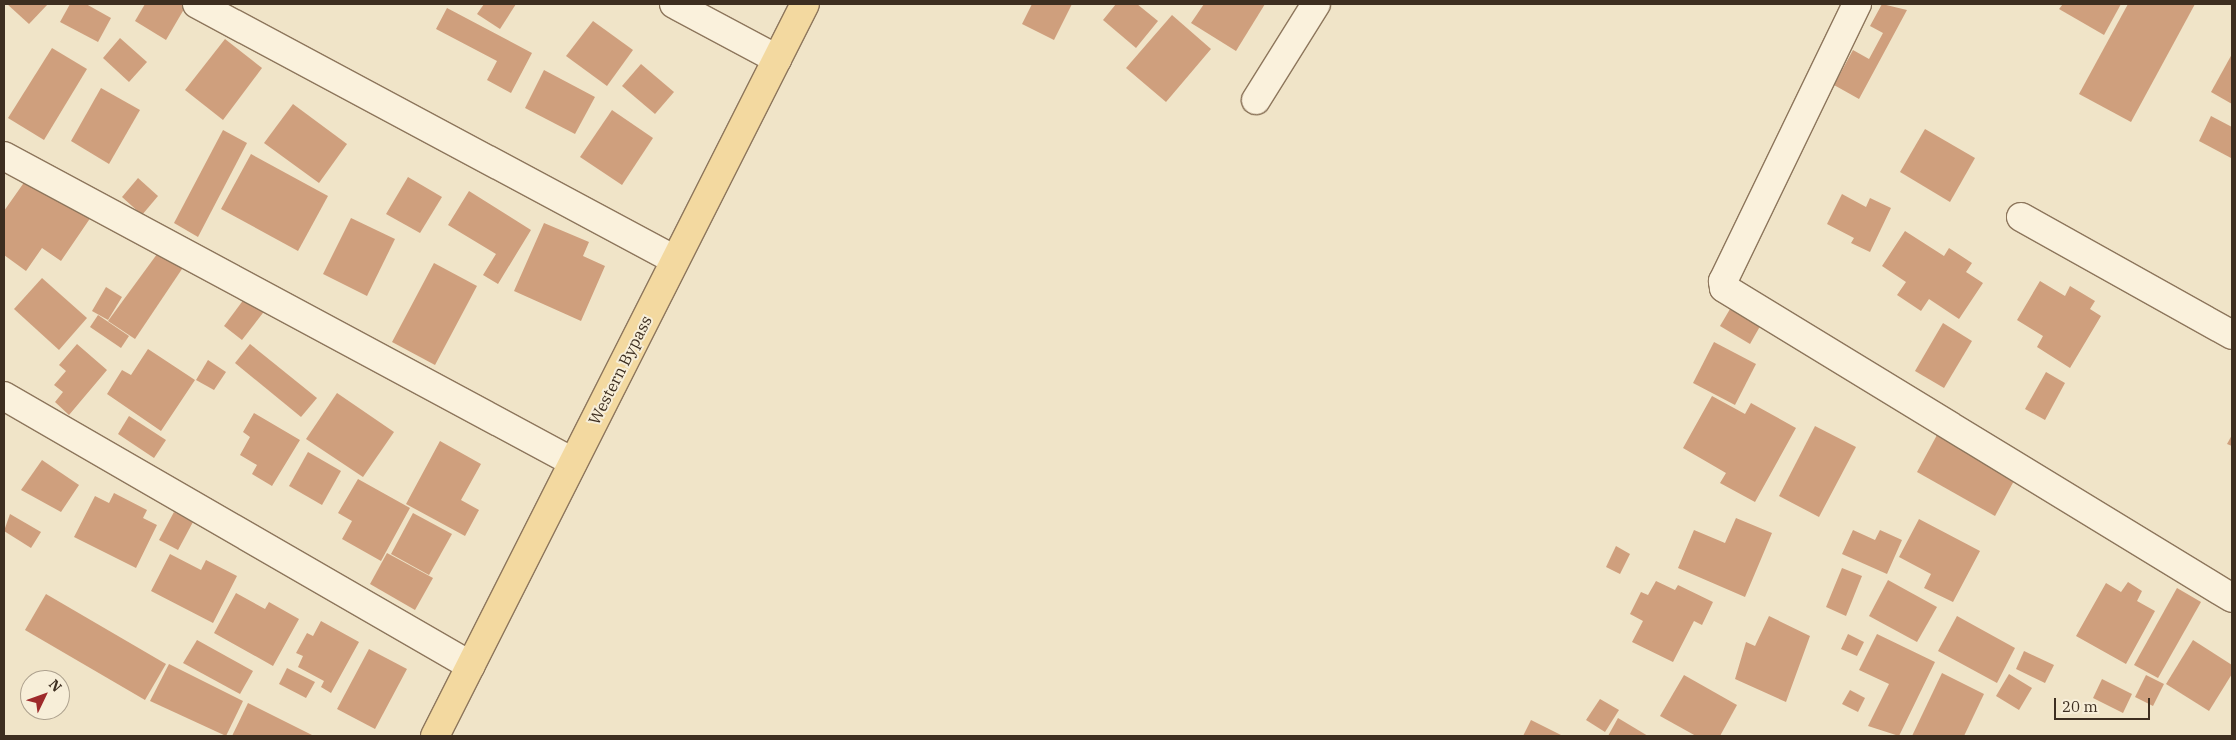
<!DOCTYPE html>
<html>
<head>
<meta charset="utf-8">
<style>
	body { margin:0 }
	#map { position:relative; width:2236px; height:740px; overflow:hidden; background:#f0e4c8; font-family:"IBM Plex Serif",serif }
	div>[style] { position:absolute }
	.building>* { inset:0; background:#cf9f7d }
	.roads { filter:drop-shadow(1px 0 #8d765c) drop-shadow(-1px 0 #8d765c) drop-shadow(0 1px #8d765c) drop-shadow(0 -1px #8d765c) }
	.minor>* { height:28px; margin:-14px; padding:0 14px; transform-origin:14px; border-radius:14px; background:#faf1dc }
	.primary>* { height:28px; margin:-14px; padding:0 14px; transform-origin:14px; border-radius:14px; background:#f3d9a0 }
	span { translate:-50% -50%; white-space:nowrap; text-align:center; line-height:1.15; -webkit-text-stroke:4px #f7eed8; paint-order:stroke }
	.street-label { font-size:16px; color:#3d2e20 }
	.frame { position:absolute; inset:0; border:5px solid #3d2e20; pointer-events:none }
	.north { position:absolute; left:20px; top:670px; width:50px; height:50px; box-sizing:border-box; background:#f7eed8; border:1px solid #ada18e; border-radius:50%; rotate:48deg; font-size:14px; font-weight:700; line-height:20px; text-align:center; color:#3d2e20 }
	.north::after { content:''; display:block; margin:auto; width:18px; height:22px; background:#9e2a2b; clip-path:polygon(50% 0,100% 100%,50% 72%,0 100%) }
	.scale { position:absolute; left:2054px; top:698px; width:96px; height:22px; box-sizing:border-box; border:2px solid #3d2e20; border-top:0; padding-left:6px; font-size:15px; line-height:18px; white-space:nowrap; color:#3d2e20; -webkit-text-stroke:4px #f7eed8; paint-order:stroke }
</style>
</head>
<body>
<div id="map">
	<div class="building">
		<div style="clip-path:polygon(7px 4px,48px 4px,29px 24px)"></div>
		<div style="clip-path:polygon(70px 4px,86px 4px,111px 18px,98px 42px,60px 22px)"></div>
		<div style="clip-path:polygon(145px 4px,187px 4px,166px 40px,135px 21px)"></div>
		<div style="clip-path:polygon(484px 4px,516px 4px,500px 29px,477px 14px)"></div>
		<div style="clip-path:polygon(1032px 4px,1072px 4px,1054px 40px,1022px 24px)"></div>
		<div style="clip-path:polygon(1116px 4px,1137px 4px,1158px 21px,1136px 48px,1103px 20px)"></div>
		<div style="clip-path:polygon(1204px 4px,1265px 4px,1236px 51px,1191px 23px)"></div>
		<div style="clip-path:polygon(1882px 4px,1907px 10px,1859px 99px,1834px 85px,1853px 50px,1869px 59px,1883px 33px,1870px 26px)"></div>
		<div style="clip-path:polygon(2063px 4px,2121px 4px,2104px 35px,2059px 9px)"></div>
		<div style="clip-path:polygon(2128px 4px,2195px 4px,2131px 122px,2079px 94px)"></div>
		<div style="clip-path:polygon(447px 8px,532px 53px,511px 93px,487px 80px,497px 61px,436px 29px)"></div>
		<div style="clip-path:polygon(1172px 15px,1211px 49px,1166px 102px,1126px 68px)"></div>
		<div style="clip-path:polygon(593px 21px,633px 50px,607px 86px,566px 56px)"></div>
		<div style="clip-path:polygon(120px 38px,147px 62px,129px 82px,103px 58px)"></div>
		<div style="clip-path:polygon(225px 39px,262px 68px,223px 120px,185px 90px)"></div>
		<div style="clip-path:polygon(52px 48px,87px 69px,44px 140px,8px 118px)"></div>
		<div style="clip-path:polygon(2232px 54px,2232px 104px,2211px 92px)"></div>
		<div style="clip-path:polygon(641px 64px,674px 92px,655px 114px,622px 86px)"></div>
		<div style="clip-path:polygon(544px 70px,595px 97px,575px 134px,525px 108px)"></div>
		<div style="clip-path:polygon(101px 88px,140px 110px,109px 164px,71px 141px)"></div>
		<div style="clip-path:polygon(293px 104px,347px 144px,319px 183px,264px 143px)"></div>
		<div style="clip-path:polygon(612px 110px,653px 138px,622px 185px,580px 157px)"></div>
		<div style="clip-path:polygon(2211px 116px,2232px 127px,2231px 158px,2199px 141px)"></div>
		<div style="clip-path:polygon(1925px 129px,1975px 158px,1950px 202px,1900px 172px)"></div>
		<div style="clip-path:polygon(223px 130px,247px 143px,198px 237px,174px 223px)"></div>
		<div style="clip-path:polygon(251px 154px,328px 196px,298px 251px,221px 209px)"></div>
		<div style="clip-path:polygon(30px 174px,91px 217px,61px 261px,42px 248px,26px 271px,4px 255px,4px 211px)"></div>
		<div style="clip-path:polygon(408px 177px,442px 197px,420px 233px,386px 214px)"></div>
		<div style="clip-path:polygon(138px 178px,158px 196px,142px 215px,122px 197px)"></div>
		<div style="clip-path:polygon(469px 191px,531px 230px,498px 284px,483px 275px,496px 254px,448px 225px)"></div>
		<div style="clip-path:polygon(1842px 194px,1866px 207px,1870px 198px,1891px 208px,1870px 252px,1851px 243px,1854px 238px,1827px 224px)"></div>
		<div style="clip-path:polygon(351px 218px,395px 239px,367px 296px,323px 274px)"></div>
		<div style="clip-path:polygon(544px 223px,589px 242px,583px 256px,605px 266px,581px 321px,514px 291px)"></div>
		<div style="clip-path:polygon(1905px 231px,1944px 256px,1949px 248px,1972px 263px,1966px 272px,1983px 283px,1959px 319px,1929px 299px,1921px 311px,1897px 295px,1906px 282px,1882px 266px)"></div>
		<div style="clip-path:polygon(160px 250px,184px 266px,135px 339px,108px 321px)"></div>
		<div style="clip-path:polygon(434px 263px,477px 286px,435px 365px,392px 342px)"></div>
		<div style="clip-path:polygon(42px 278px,87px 318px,59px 350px,14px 309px)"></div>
		<div style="clip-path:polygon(259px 279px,266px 309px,242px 340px,224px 326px)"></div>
		<div style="clip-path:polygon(2040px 281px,2065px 296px,2070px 286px,2095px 301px,2090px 309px,2101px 316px,2070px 368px,2037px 347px,2043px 336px,2017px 320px)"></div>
		<div style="clip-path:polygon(106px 287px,122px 297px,108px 320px,92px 311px)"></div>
		<div style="clip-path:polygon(1733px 304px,1763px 321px,1750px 344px,1720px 326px)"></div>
		<div style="clip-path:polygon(98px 315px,129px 336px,121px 348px,90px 327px)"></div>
		<div style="clip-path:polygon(1943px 323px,1972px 341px,1944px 388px,1915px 371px)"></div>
		<div style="clip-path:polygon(1714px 342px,1756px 364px,1735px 405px,1693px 383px)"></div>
		<div style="clip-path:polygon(77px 344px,107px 370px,69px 415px,55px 402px,63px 392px,54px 385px,66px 371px,59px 365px)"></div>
		<div style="clip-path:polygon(250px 344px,317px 398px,301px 417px,235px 363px)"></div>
		<div style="clip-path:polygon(148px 349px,195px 380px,161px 431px,107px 394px,122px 370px,131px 375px)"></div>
		<div style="clip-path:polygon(208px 360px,226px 372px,214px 390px,196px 380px)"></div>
		<div style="clip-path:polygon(2046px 372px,2065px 383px,2045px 420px,2025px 409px)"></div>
		<div style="clip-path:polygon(337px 393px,394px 432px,363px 477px,306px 439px)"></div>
		<div style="clip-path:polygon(1712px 396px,1745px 414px,1751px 403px,1796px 428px,1755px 502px,1720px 483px,1726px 473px,1683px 448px)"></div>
		<div style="clip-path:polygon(254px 413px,300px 440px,272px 486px,252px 474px,257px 465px,240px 455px,250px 437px,243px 432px)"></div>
		<div style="clip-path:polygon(129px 416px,166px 440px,154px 458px,118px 434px)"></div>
		<div style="clip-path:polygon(1815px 426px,1856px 447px,1819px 517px,1779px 496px)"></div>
		<div style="clip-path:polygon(1937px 435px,2015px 479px,1995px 516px,1917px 472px)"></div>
		<div style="clip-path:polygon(2232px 435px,2232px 446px,2227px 444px)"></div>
		<div style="clip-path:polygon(440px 441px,481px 464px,461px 500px,479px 510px,465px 536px,406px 504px)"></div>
		<div style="clip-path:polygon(308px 452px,341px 471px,322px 505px,289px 486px)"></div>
		<div style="clip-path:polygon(42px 460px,79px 485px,61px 512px,21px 490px)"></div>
		<div style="clip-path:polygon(358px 479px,410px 508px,381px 561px,342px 539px,352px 521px,338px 513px)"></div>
		<div style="clip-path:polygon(114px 493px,147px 510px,143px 518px,157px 525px,136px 568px,74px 537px,95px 496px,109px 503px)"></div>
		<div style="clip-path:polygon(174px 512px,193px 522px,178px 550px,159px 540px)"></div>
		<div style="clip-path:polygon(413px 513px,452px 534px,429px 575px,391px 554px)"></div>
		<div style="clip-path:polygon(10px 514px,41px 532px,31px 548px,4px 531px)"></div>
		<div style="clip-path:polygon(1736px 518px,1772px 533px,1745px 597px,1678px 568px,1694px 530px,1725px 543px)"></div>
		<div style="clip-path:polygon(1919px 519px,1980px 551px,1953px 602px,1924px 588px,1931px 574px,1899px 557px)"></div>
		<div style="clip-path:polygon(1853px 530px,1875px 540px,1880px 530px,1902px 540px,1887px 574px,1842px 554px)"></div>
		<div style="clip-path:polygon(1616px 546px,1630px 554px,1620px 574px,1606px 567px)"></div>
		<div style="clip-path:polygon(387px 553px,433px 578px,415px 610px,370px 584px)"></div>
		<div style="clip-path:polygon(170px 554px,201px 570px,206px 560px,237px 576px,213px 623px,151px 591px)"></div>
		<div style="clip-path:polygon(1842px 568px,1862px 576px,1846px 616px,1826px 607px)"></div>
		<div style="clip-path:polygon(1888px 580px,1937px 607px,1917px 642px,1869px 616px)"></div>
		<div style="clip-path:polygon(1656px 581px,1675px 590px,1678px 585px,1713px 602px,1702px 625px,1694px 621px,1673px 662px,1632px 642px,1643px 621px,1630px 614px,1641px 592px,1648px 595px)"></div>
		<div style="clip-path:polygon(2128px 582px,2142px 591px,2137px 601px,2155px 611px,2126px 664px,2076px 636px,2106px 583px,2121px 592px)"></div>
		<div style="clip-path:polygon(2177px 588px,2201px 602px,2158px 678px,2134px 665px)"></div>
		<div style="clip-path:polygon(236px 593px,265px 609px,269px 602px,299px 619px,273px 666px,214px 633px)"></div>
		<div style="clip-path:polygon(46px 594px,166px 664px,145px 700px,25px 630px)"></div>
		<div style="clip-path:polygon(1769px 616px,1810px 636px,1786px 702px,1735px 679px,1746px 642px,1755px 646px)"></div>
		<div style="clip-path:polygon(1957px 616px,2015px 648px,1997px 683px,1938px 651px)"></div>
		<div style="clip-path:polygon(321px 621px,359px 642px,331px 693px,321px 687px,324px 681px,298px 667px,303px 656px,296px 653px,307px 633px,313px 636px)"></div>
		<div style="clip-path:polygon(1848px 634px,1864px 642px,1857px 656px,1841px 649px)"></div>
		<div style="clip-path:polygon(1877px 634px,1935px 662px,1899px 736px,1868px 726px,1889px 684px,1859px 670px)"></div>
		<div style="clip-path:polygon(197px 640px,253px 671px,240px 694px,183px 663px)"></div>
		<div style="clip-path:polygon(2193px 640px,2232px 665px,2232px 674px,2209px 711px,2166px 684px)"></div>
		<div style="clip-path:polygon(369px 649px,407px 669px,375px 729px,337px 709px)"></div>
		<div style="clip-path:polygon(2024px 651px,2054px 665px,2045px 683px,2016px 669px)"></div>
		<div style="clip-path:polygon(169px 664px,243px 701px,226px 736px,150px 701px)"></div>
		<div style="clip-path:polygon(287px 668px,315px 682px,306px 698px,279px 684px)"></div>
		<div style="clip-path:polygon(1942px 673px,1984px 694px,1964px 736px,1912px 736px)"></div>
		<div style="clip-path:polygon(2009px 674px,2032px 688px,2019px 710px,1996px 696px)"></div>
		<div style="clip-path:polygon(1684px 675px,1737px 705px,1720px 736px,1696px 736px,1660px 716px)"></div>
		<div style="clip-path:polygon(2146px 675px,2164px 684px,2153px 706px,2135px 697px)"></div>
		<div style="clip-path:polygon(2102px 679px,2132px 694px,2123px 713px,2093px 698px)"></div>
		<div style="clip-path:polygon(1850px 690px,1865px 698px,1858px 712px,1842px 704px)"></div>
		<div style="clip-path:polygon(1600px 699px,1619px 710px,1605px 732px,1586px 720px)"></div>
		<div style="clip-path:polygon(248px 703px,314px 736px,232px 736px)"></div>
		<div style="clip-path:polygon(1618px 718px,1648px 736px,1608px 736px)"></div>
		<div style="clip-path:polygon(1531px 720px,1563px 736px,1523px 736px)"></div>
	</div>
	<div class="roads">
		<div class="minor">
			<div style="left:197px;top:4px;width:542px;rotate:28.17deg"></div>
			<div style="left:674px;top:4px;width:117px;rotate:28.1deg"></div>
			<div style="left:1857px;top:4px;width:308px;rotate:115.8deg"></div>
			<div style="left:1723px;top:281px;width:7px;rotate:82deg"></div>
			<div style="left:1724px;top:288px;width:595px;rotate:31.39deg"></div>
			<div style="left:1256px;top:100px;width:113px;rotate:-58deg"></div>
			<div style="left:4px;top:156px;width:646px;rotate:28.27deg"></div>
			<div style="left:2021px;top:217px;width:242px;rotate:29.2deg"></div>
			<div style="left:4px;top:396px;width:539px;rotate:30.03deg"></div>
		</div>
		<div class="primary">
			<div style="left:435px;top:736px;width:820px;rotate:-63.19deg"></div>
		</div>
	</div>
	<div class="street-label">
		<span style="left:620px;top:370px;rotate:-63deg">Western Bypass</span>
	</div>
	<div class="frame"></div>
	<div class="north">N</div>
	<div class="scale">20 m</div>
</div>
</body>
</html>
